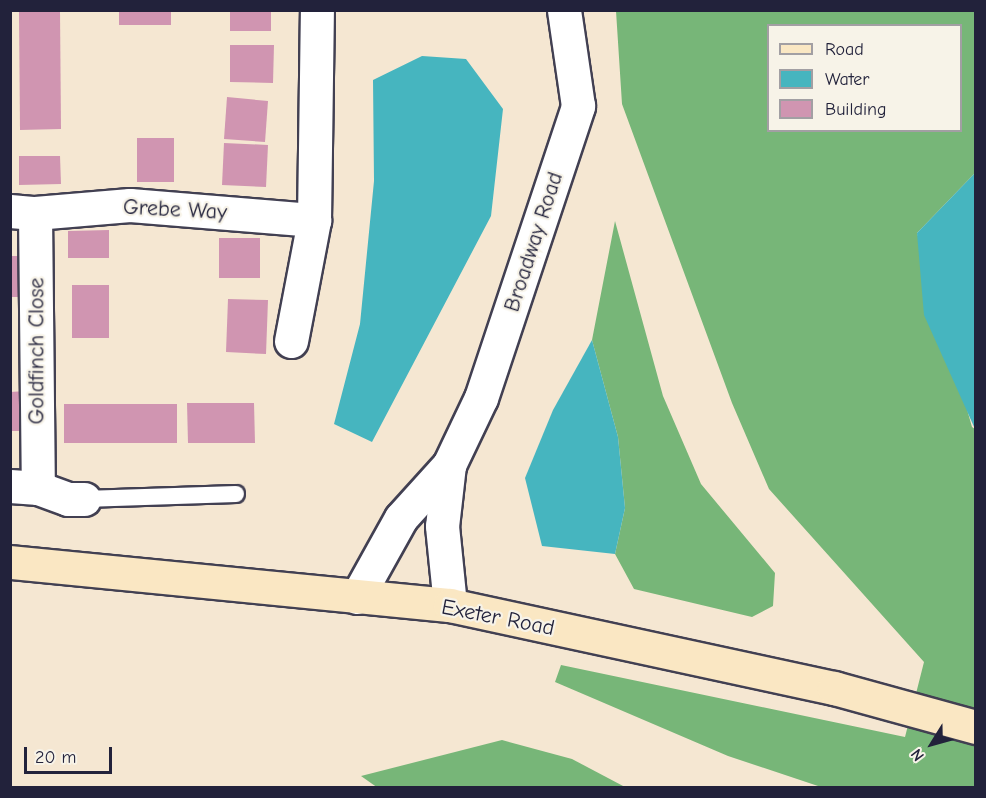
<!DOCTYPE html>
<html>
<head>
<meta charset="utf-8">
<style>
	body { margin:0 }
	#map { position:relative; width:986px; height:798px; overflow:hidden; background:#f5e7d2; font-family:"Comic Neue",sans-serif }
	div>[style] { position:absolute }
	.forest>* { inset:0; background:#77b678 }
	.water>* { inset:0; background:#46b5bf }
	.building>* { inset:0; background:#d095b1 }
	.roads { filter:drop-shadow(2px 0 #424052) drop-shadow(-2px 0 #424052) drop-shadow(0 2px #424052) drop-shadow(0 -2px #424052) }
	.lane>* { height:16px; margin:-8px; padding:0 8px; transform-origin:8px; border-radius:8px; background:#fff }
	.street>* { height:33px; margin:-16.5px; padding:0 16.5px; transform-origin:16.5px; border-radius:16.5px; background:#fff }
	.secondary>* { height:33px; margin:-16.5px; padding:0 16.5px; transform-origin:16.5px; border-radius:16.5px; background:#fae7c3 }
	span { translate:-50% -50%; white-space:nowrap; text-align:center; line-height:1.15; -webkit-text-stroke:4.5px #f7f3e8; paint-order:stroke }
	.street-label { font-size:22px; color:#22223b }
	.frame { position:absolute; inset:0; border:12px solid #22223b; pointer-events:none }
	.legend { position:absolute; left:767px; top:24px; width:195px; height:108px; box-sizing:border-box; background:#f7f3e8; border:2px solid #a29fa3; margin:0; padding:8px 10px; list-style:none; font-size:18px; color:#22223b }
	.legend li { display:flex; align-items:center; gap:12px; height:30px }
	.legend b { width:30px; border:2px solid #a29fa3 }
	.north { position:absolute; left:902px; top:714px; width:60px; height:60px; -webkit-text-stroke:4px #f7f3e8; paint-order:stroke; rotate:233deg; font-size:16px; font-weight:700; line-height:24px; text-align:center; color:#22223b }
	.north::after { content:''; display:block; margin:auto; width:21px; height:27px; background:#22223b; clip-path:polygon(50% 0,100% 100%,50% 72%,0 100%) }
	.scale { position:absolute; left:24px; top:747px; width:88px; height:27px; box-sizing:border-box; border:3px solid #22223b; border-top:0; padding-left:8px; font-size:18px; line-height:21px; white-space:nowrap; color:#22223b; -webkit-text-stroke:4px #f7f3e8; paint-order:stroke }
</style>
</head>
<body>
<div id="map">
	<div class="forest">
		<div style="clip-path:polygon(evenodd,616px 11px,975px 11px,975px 173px,917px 233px,972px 427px,975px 429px,975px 787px,821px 787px,728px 756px,555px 682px,561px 665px,905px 737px,924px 662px,769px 489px,732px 403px,622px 104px,616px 11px,768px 26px,960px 26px,960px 130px,768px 130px,768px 26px)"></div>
		<div style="clip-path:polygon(615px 221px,663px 396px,701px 484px,775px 573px,773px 606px,752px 617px,634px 589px,615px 554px,625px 508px,618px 437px,592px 340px)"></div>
		<div style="clip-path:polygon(502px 740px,572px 759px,625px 787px,378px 788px,361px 776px)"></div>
	</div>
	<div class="water">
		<div style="clip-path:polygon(422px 56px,466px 59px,503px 109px,491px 216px,372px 442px,334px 424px,360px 324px,374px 181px,373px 80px)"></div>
		<div style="clip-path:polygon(975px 173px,975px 429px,924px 315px,917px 233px)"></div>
		<div style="clip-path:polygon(592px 340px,618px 437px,625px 508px,615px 554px,542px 546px,525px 478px,553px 410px)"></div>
	</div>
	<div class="building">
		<div style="clip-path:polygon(119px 10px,171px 10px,171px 25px,119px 25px)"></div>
		<div style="clip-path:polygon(230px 10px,271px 10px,271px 31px,230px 31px)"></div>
		<div style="clip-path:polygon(60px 11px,61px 129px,20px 130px,19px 12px)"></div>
		<div style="clip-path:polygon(230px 45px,274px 45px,273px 83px,230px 82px)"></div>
		<div style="clip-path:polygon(227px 97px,268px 101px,265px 142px,224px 139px)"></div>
		<div style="clip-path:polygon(137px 138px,174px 138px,174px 182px,137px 182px)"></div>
		<div style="clip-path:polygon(224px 143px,268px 145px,266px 187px,222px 185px)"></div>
		<div style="clip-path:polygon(19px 156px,60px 156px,61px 184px,19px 185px)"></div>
		<div style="clip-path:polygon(109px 230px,109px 258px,68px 258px,68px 231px)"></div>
		<div style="clip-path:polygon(219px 238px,260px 238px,260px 278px,219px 278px)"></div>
		<div style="clip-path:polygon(10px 256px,20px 256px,21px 297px,10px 297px)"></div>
		<div style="clip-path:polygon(72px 285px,109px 285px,109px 338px,72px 338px)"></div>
		<div style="clip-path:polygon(228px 299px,268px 300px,266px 354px,226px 352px)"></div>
		<div style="clip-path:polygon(26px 391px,26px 431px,10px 431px,10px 392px)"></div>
		<div style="clip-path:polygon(187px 403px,254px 403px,255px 443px,188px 443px)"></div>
		<div style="clip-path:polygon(64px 404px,177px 404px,177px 443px,64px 443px)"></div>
	</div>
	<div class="roads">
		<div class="lane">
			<div style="left:84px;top:499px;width:152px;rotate:-1.9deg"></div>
		</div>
		<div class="street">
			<div style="left:10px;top:211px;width:25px;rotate:5deg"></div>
			<div style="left:35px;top:213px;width:95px;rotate:-4.8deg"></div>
			<div style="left:130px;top:205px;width:185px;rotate:4.7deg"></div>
			<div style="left:35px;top:213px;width:275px;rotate:89.4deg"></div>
			<div style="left:291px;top:341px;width:123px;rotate:-79.2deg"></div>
			<div style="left:314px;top:220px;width:210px;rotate:-89.2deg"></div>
			<div style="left:449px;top:465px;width:61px;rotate:96.5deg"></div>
			<div style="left:442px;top:526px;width:79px;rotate:84.2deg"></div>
			<div style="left:10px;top:486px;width:28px;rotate:4deg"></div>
			<div style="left:38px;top:488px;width:32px;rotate:20deg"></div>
			<div style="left:68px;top:499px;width:16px"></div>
			<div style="left:357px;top:597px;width:90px;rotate:-60.9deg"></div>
			<div style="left:401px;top:518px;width:72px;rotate:-47.8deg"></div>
			<div style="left:449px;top:465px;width:74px;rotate:-64.5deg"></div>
			<div style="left:481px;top:398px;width:308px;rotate:-71.6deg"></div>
			<div style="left:578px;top:106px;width:97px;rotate:-98.3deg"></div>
		</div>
		<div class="secondary">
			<div style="left:10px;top:562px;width:442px;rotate:5.6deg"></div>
			<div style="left:450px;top:605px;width:393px;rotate:12.2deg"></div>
			<div style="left:834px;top:688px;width:147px;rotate:15.4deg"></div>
		</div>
	</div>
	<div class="street-label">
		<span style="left:175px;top:210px;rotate:3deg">Grebe Way</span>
		<span style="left:534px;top:242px;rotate:-72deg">Broadway Road</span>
		<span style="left:37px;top:351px;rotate:-90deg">Goldfinch Close</span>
		<span style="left:498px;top:618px;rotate:11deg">Exeter Road</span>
	</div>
	<div class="frame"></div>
	<ul class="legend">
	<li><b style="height:8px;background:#fae7c3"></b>Road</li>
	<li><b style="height:16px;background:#46b5bf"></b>Water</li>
	<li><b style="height:16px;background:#d095b1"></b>Building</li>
	</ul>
	<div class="north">N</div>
	<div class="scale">20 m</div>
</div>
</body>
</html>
